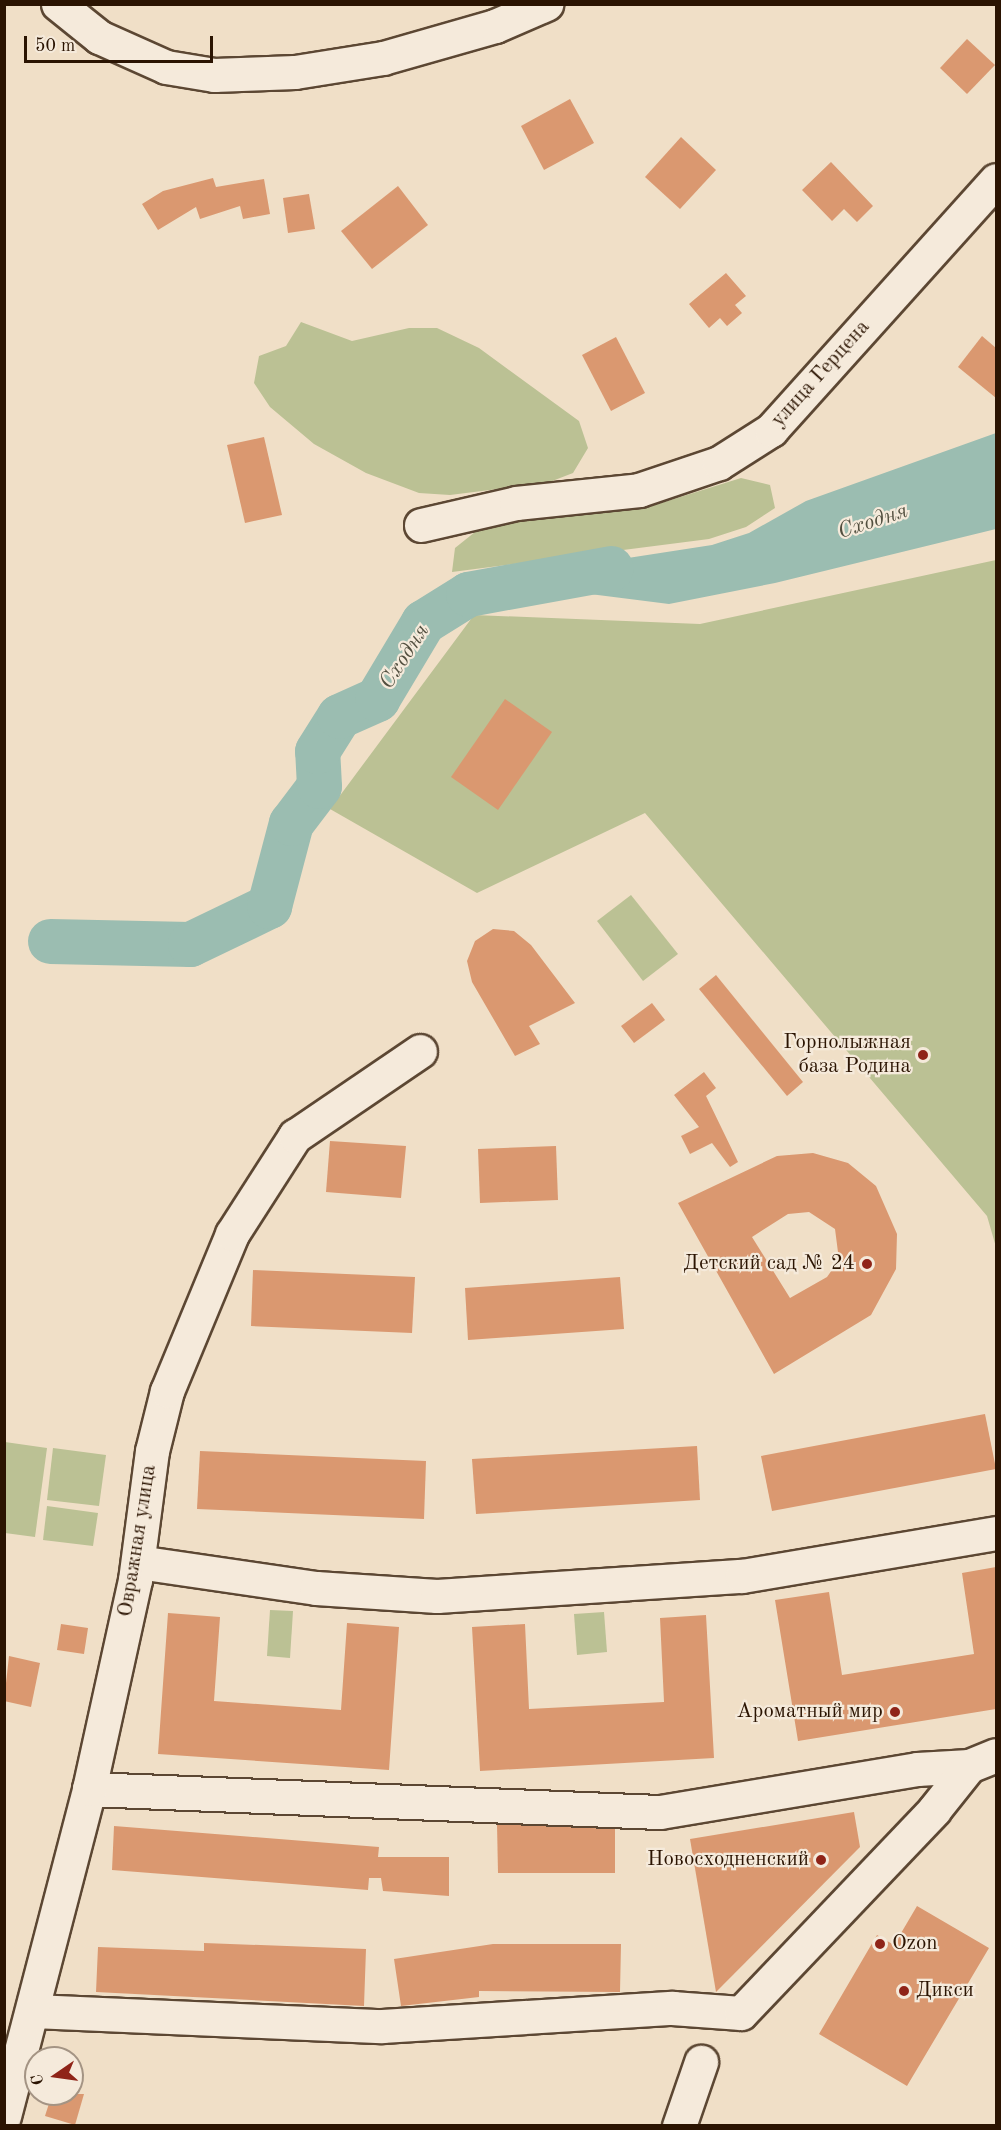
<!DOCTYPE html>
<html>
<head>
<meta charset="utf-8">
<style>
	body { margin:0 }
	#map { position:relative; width:1001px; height:2130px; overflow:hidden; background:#f0dfc7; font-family:"Old Standard TT",serif }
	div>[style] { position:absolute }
	.green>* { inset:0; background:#bbc194 }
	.water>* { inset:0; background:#9bbdb1 }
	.river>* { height:45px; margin:-22.5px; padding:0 22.5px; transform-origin:22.5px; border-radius:22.5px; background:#9bbdb1 }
	.building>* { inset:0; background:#da9870 }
	.roads { filter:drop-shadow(2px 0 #5c4733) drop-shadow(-2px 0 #5c4733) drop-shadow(0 2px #5c4733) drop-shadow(0 -2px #5c4733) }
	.minor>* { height:33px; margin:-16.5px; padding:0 16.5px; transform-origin:16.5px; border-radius:16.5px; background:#f5eadb }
	.dots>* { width:16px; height:16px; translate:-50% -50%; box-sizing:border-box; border:3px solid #f5eadb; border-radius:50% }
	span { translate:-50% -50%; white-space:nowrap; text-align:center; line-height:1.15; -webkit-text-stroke:4.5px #f5eadb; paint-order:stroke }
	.street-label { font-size:21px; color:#2b1402 }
	.poi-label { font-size:21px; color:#2b1402 }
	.right { translate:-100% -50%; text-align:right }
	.left { translate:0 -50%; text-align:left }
	.water-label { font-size:22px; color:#524f3f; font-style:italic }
	.frame { position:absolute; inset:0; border:6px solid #2b1402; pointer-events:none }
	.north { position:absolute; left:24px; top:2046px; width:60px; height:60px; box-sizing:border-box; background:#f5eadb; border:2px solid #a49484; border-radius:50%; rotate:257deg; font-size:16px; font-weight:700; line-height:24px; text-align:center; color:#2b1402 }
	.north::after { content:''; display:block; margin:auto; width:21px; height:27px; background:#8f2418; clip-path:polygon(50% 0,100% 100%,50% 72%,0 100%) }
	.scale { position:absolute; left:24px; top:36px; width:189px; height:27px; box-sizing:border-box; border:3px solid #2b1402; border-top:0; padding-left:8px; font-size:18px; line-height:21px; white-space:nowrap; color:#2b1402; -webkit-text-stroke:4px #f5eadb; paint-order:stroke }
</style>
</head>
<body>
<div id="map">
	<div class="green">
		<div style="clip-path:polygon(301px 322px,352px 341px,409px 328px,437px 328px,479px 348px,579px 421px,588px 448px,573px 473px,547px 483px,450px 495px,419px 493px,366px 473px,314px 444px,270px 407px,254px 383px,259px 356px,286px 346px)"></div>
		<div style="clip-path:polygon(741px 478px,770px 485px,775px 508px,746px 527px,709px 539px,452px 572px,455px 548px,475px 532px,520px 520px,642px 509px)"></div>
		<div style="clip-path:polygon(996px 560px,996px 1247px,987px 1216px,645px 813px,477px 893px,330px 809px,474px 615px,700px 624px)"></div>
		<div style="clip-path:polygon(631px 895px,678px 954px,643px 981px,597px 921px)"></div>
		<div style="clip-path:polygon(5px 1442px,47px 1448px,35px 1537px,5px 1533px)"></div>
		<div style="clip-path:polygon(53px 1448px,106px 1455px,99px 1506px,47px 1500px)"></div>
		<div style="clip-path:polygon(47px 1506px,98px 1513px,93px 1546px,43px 1540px)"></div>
		<div style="clip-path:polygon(270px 1610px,293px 1611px,290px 1658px,267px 1656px)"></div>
		<div style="clip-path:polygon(604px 1612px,607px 1652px,577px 1655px,574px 1614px)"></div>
	</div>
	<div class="water">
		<div style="clip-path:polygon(996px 433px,996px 529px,775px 583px,669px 604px,582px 593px,551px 579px,552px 573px,589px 564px,712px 545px,749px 533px,806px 501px)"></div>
	</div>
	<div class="river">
		<div style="left:50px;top:941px;width:140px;rotate:1.2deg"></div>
		<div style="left:190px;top:944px;width:88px;rotate:-25.7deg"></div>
		<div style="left:269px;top:906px;width:86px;rotate:-75.2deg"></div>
		<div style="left:291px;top:823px;width:46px;rotate:-52.9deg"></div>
		<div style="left:319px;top:786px;width:35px;rotate:-93deg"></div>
		<div style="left:317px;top:751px;width:41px;rotate:-57.8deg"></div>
		<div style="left:339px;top:716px;width:42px;rotate:-24.1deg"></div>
		<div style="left:377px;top:699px;width:90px;rotate:-59.1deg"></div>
		<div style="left:423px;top:622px;width:53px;rotate:-31.9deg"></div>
		<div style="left:468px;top:594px;width:145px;rotate:-10.3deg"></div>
	</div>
	<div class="building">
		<div style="clip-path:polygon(967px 39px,995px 65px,967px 94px,940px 68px)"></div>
		<div style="clip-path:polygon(570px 99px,594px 143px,544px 170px,521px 126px)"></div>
		<div style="clip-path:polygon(681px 137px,716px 170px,680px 209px,645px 177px)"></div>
		<div style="clip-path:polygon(831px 162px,873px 206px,857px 222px,844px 209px,832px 221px,802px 190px)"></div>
		<div style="clip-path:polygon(213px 178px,216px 187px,264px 179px,270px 214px,243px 219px,240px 206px,200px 219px,196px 207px,158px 230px,142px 204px,163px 191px)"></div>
		<div style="clip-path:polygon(398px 186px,428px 225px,372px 269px,341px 231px)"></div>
		<div style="clip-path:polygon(309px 194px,315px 229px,288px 233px,283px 198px)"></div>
		<div style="clip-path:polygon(726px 273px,746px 296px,735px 305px,742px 313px,727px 326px,720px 318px,709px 328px,689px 304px)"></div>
		<div style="clip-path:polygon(982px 336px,996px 348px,996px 398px,958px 367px)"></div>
		<div style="clip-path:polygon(616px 337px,645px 393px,611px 411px,582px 355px)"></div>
		<div style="clip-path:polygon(264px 437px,282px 515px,245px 523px,227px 445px)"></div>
		<div style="clip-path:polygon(505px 699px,552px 732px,498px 810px,451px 777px)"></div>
		<div style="clip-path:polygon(493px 929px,514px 931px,531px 945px,575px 1003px,529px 1026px,540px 1044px,515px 1056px,472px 982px,467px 961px,475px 941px)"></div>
		<div style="clip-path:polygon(716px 975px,803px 1082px,787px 1096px,699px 989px)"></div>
		<div style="clip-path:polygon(652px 1003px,665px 1020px,634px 1043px,621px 1026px)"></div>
		<div style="clip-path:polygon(704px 1072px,716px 1088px,706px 1096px,738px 1162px,730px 1167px,712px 1143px,690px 1154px,681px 1136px,699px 1127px,674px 1095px)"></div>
		<div style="clip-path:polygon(330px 1141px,406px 1146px,401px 1198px,326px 1192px)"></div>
		<div style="clip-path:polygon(556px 1146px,558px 1200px,480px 1203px,478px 1149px)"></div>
		<div style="clip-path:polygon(evenodd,813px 1153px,848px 1163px,876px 1186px,897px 1234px,896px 1269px,871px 1315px,774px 1374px,678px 1203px,777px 1156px,813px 1153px,809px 1212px,835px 1229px,839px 1260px,827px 1277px,790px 1298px,752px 1237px,788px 1214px,809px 1212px)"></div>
		<div style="clip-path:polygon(253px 1270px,415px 1277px,412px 1333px,251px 1326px)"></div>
		<div style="clip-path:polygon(620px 1277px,624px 1329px,468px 1340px,465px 1288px)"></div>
		<div style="clip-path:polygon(985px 1414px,996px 1469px,772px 1511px,761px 1456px)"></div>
		<div style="clip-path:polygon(697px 1446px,700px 1500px,476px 1514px,472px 1459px)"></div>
		<div style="clip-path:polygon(200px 1451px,426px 1461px,424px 1519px,197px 1509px)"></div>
		<div style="clip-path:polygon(996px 1567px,996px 1709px,798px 1741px,775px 1600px,829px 1592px,842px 1675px,974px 1654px,962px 1573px)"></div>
		<div style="clip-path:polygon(168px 1613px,220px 1617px,214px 1701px,341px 1710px,347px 1623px,399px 1627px,389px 1770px,158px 1754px)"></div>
		<div style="clip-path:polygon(706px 1615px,714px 1758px,480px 1771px,472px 1627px,525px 1624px,529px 1709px,664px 1702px,660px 1618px)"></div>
		<div style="clip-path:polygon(61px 1624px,88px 1628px,84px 1654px,57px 1650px)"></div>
		<div style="clip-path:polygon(9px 1656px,40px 1663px,31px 1707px,4px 1701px)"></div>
		<div style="clip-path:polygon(854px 1812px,860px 1847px,716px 1992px,690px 1839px)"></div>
		<div style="clip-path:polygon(497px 1824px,615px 1829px,615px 1873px,498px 1873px)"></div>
		<div style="clip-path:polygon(114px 1826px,379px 1847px,378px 1857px,449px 1857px,449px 1896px,383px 1891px,381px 1878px,369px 1878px,368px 1890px,112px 1870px)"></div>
		<div style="clip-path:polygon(917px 1906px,989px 1948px,907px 2086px,819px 2034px,877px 1935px,894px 1945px)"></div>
		<div style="clip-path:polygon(204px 1943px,366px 1949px,364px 2006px,96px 1992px,98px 1947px,204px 1951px)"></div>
		<div style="clip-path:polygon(493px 1944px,621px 1944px,620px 1992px,479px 1991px,479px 1997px,401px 2006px,394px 1959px)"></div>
		<div style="clip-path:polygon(52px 2094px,84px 2094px,75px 2125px,45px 2116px)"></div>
	</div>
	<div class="roads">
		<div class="minor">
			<div style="left:58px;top:4px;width:53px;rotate:38.8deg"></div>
			<div style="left:99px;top:37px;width:73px;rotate:24.1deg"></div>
			<div style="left:166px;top:67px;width:49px;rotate:9.5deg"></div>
			<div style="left:214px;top:75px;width:81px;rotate:-2.1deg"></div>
			<div style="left:295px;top:72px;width:89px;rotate:-9deg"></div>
			<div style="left:383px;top:58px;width:116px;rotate:-15.9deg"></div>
			<div style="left:495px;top:26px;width:56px;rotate:-23.3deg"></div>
			<div style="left:421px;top:525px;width:98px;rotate:-13deg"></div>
			<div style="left:516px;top:503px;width:124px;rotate:-6deg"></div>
			<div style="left:639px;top:490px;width:84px;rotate:-18.6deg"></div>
			<div style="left:719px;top:463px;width:62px;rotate:-32.4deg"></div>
			<div style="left:771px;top:430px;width:336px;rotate:-48deg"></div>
			<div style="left:138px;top:1562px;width:180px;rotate:8.3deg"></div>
			<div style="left:316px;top:1588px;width:121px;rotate:3.8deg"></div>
			<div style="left:437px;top:1596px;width:306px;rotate:-3.8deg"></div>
			<div style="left:742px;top:1576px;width:258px;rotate:-9.6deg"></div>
			<div style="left:89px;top:1789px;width:571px;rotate:2.31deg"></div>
			<div style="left:660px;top:1812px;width:261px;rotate:-9.5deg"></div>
			<div style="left:917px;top:1769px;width:52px;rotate:-3.3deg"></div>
			<div style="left:33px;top:2011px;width:349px;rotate:2.5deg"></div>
			<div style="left:382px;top:2026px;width:291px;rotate:-3.6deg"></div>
			<div style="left:672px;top:2008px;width:69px;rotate:4.1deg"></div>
			<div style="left:741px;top:2013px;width:280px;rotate:-46.4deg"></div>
			<div style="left:934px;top:1810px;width:56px;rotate:-51.5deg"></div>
			<div style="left:969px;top:1766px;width:29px;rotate:-22deg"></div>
			<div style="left:4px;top:2116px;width:338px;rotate:-75.4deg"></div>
			<div style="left:89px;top:1789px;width:214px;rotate:-77.6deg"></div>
			<div style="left:135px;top:1580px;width:130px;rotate:-82.5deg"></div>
			<div style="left:152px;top:1451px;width:62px;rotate:-76deg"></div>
			<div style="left:167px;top:1391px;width:170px;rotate:-67.5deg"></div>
			<div style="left:232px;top:1234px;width:117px;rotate:-57.3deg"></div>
			<div style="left:295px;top:1136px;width:151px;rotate:-34.2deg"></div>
			<div style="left:679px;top:2126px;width:68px;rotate:-71deg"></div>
		</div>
	</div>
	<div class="dots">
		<div style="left:923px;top:1055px;background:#8f2418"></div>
		<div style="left:867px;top:1264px;background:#8f2418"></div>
		<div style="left:895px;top:1712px;background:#8f2418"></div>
		<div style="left:821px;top:1860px;background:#8f2418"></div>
		<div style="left:880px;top:1944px;background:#8f2418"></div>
		<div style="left:904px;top:1991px;background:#8f2418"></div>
	</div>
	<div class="street-label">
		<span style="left:821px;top:374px;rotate:-48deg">улица Герцена</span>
		<span style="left:138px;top:1541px;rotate:-81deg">Овражная улица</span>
	</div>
	<div class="poi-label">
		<span class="right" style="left:911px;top:1055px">Горнолыжная<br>база Родина</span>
		<span class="right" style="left:855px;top:1264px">Детский сад № 24</span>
		<span class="right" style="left:883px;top:1712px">Ароматный мир</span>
		<span class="right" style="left:809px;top:1860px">Новосходненский</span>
		<span class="left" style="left:892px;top:1944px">Ozon</span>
		<span class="left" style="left:916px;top:1991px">Дикси</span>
	</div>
	<div class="water-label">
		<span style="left:873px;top:522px;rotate:-18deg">Сходня</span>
		<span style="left:405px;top:657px;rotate:-57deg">Сходня</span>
	</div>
	<div class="frame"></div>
	<div class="north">С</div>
	<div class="scale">50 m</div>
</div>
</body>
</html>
